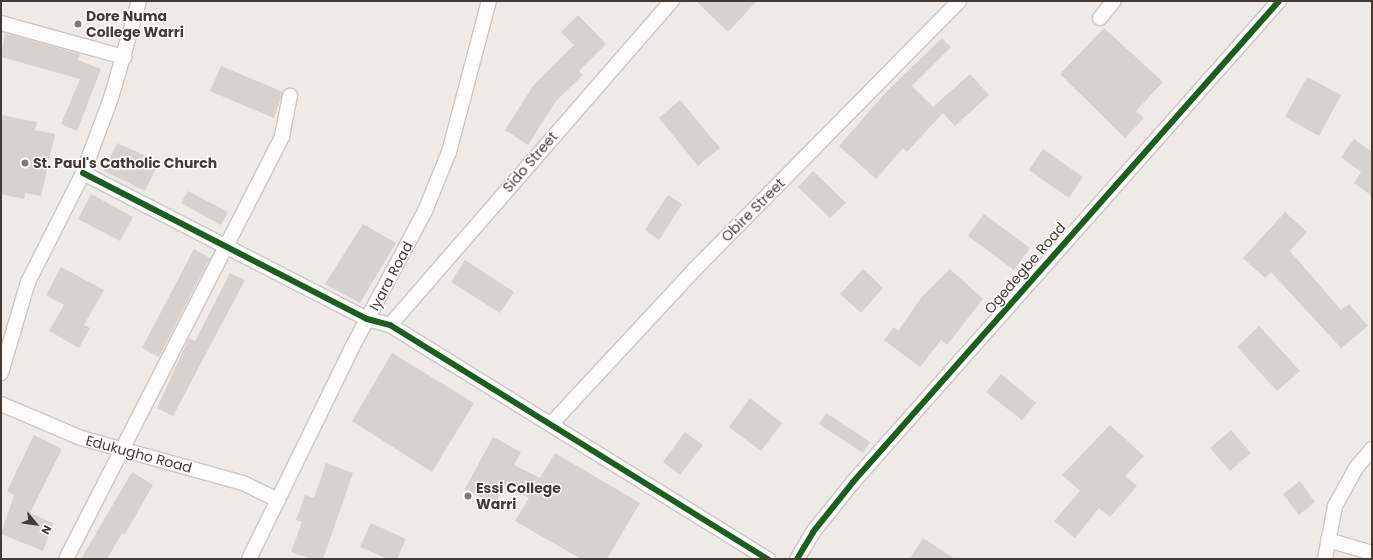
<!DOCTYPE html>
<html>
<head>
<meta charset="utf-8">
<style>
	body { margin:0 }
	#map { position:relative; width:1373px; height:560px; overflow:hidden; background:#eeebe6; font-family:Poppins,sans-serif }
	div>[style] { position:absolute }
	.building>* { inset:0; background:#d6d2cd }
	.roads { filter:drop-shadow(1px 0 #cbc7c2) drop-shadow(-1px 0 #cbc7c2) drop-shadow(0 1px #cbc7c2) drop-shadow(0 -1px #cbc7c2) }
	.minor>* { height:14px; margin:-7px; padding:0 7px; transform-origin:7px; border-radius:7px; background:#fcfcfb }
	.cycleway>* { height:6px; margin:-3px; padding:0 3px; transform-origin:3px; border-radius:3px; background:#1b5e20 }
	.dots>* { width:11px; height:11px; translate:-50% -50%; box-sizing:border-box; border:2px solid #fff; border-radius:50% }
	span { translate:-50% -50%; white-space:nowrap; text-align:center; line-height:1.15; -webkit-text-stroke:3px #fff; paint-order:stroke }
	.poi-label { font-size:14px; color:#443c32; font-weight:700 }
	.left { translate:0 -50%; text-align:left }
	.street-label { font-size:14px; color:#443c32 }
	.frame { position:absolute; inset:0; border:2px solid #443c32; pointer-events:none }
	.north { position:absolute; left:16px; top:504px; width:40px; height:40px; -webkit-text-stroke:3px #fff; paint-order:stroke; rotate:119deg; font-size:11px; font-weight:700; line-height:16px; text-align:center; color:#443c32 }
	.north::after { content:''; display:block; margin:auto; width:14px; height:18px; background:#443c32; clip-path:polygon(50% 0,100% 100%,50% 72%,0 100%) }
</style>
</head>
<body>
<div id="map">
	<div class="building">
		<div style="clip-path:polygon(696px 1px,757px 1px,728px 32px)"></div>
		<div style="clip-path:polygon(578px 15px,606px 44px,579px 71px,583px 75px,556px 101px,528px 145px,505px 130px,533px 86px,574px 45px,561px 32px)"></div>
		<div style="clip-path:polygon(1104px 28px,1163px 82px,1136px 111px,1144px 118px,1125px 138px,1060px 74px)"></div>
		<div style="clip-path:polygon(5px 33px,80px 54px,78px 60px,101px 69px,77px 131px,61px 124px,80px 79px,1px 57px)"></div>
		<div style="clip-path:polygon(942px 38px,951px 47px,912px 86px,933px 107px,970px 74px,989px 95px,955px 126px,943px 113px,907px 152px,903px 148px,876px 179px,839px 146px,887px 91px)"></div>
		<div style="clip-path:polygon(221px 66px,283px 92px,274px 118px,210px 91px)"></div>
		<div style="clip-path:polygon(1307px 77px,1341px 95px,1319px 136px,1285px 117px)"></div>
		<div style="clip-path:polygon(680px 100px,720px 148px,698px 166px,659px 118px)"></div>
		<div style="clip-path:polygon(1px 115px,37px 122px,35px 130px,55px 134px,41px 196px,25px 193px,24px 199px,1px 194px)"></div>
		<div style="clip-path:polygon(1354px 139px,1372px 152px,1372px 196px,1354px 183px,1361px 172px,1341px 157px)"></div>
		<div style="clip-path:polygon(117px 143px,159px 162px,145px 191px,104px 171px)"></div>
		<div style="clip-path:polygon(1043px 149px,1083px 177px,1069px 198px,1029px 170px)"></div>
		<div style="clip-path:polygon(813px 171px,846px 203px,830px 218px,798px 187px)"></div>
		<div style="clip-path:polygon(188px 191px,228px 212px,221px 225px,181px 203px)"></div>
		<div style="clip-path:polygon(91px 194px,133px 217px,120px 241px,78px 219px)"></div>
		<div style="clip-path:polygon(668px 195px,682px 204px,659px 240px,645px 230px)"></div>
		<div style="clip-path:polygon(1285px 212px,1307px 232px,1290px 251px,1341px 310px,1349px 304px,1368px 326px,1341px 348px,1271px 272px,1265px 278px,1243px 258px)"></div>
		<div style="clip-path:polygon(984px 214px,1030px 248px,1014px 270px,968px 236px)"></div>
		<div style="clip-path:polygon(363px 224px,396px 243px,360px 303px,325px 284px)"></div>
		<div style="clip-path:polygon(194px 249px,210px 258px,159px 357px,142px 348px)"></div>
		<div style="clip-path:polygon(465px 260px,514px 292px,500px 313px,451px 282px)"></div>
		<div style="clip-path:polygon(61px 267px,104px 290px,84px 325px,90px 328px,79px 348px,49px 331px,64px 305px,46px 295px)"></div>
		<div style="clip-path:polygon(863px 269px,883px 288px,861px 313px,840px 294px)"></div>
		<div style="clip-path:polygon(950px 269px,983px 299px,947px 345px,941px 340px,920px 367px,884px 340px,894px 327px,898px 331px,921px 298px)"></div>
		<div style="clip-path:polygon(230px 273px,245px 280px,173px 416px,157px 408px,189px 338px,195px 341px)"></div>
		<div style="clip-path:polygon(1259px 326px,1300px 371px,1277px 391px,1237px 347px)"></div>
		<div style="clip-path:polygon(392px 353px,474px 403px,432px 472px,352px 421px)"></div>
		<div style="clip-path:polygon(1001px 374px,1036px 403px,1022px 420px,986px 392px)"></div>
		<div style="clip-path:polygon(750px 398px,782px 423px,761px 451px,729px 427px)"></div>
		<div style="clip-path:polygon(826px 413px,870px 442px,863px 453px,819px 424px)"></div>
		<div style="clip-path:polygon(1110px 425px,1144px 456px,1125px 476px,1137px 486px,1110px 517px,1099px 508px,1075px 538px,1054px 521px,1080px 491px,1062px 475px)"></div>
		<div style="clip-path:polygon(1231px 430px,1251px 453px,1230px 471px,1210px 448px)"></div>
		<div style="clip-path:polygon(685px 432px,703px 445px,680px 475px,663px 462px)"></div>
		<div style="clip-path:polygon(34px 435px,62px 449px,30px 513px,53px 523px,43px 551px,1px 534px,14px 495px,7px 491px)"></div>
		<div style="clip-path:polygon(493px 437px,521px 452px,514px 465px,540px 478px,555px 453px,640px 503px,607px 559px,581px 559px,515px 521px,529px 498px,505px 485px,494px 505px,465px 489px)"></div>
		<div style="clip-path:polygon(326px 463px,353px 473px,323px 559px,311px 559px,291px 552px,302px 522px,296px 520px,305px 495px,314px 498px)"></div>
		<div style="clip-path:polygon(132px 472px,153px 485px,125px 534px,122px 533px,107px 559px,81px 559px)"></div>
		<div style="clip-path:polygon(1300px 481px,1315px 502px,1299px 515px,1283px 494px)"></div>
		<div style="clip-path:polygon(371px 523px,406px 539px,397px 559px,388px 559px,360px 547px)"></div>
		<div style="clip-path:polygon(923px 538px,955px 559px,910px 559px)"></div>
	</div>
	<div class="roads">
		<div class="minor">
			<div style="left:1100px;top:18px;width:22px;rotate:-51deg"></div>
			<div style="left:1px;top:23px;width:128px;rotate:15.5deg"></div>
			<div style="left:83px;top:173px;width:319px;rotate:27.2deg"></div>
			<div style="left:367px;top:319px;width:24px;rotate:15deg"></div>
			<div style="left:390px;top:325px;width:445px;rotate:31.8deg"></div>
			<div style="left:390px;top:325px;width:430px;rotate:-49deg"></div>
			<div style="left:1px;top:373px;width:95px;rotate:-73.5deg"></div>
			<div style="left:28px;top:282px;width:122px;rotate:-63.2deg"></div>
			<div style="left:83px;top:173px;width:80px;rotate:-69.5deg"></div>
			<div style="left:111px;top:98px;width:101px;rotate:-73.9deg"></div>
			<div style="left:1px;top:404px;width:87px;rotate:23deg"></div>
			<div style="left:81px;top:438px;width:168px;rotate:15.5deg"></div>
			<div style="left:243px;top:483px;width:39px;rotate:26deg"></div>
			<div style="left:552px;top:423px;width:209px;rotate:-47.1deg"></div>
			<div style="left:694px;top:270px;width:378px;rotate:-45.4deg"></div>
			<div style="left:1328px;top:540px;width:46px;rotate:16.5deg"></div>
			<div style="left:66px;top:559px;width:475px;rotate:-62.9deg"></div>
			<div style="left:282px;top:136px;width:41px;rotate:-78.7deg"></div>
			<div style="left:249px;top:559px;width:242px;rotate:-64deg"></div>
			<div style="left:355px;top:342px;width:149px;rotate:-61.9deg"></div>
			<div style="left:425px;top:211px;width:64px;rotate:-67.9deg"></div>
			<div style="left:449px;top:152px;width:156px;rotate:-75.2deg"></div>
			<div style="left:797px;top:559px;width:31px;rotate:-59deg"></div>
			<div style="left:813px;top:532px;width:64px;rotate:-51.3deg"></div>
			<div style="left:853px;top:482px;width:643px;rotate:-48.47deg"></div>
			<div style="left:1325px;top:559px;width:54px;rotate:-79.3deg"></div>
			<div style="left:1335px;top:506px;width:43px;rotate:-61.1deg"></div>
			<div style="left:1356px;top:468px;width:25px;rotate:-50deg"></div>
		</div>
	</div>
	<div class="cycleway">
		<div style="left:83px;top:173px;width:319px;rotate:27.2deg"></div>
		<div style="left:367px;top:319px;width:24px;rotate:15deg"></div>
		<div style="left:390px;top:325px;width:445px;rotate:31.8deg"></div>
		<div style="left:797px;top:559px;width:31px;rotate:-59deg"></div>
		<div style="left:813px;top:532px;width:64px;rotate:-51.3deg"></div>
		<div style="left:853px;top:482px;width:643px;rotate:-48.47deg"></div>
	</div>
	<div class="dots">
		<div style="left:78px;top:24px;background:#807971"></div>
		<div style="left:25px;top:163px;background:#807971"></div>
		<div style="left:468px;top:496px;background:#807971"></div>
	</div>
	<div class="poi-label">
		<span class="left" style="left:86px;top:24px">Dore Numa<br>College Warri</span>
		<span class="left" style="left:33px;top:163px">St. Paul's Catholic Church</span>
		<span class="left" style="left:476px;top:496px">Essi College<br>Warri</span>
	</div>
	<div class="street-label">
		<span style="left:530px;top:162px;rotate:-49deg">Sido Street</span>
		<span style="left:753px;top:210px;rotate:-45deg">Obire Street</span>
		<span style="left:1025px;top:268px;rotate:-49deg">Ogedegbe Road</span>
		<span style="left:391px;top:276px;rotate:-62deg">Iyara Road</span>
		<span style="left:139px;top:454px;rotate:15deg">Edukugho Road</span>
	</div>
	<div class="frame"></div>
	<div class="north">N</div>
</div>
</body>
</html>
